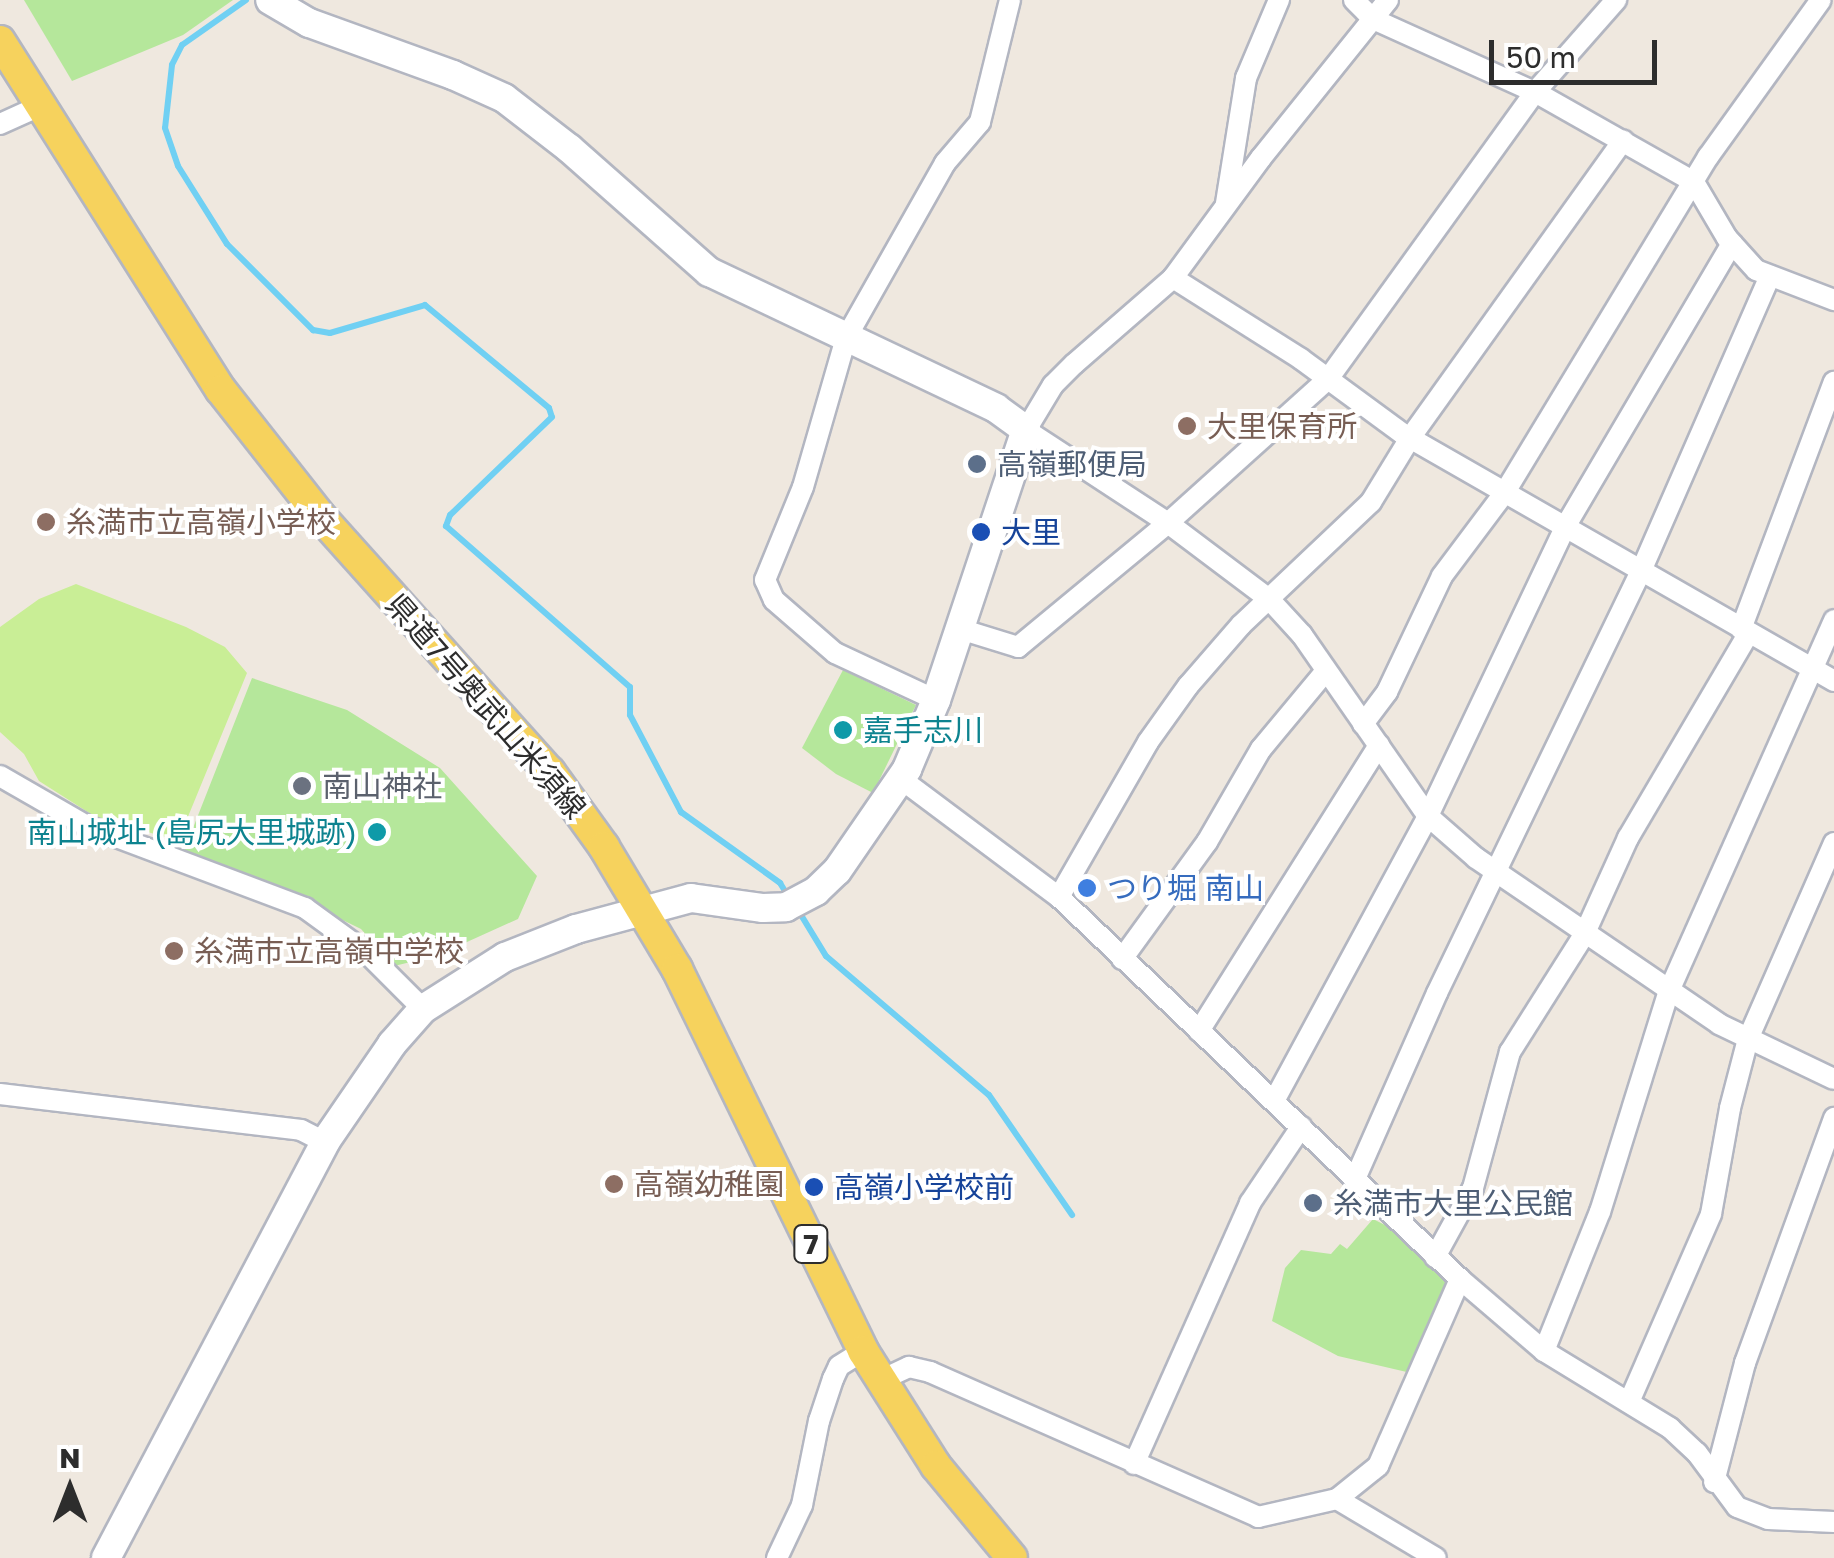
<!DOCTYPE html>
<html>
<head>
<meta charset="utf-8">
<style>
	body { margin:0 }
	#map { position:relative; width:1834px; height:1558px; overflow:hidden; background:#efe8df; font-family:"Golos Text","Noto Sans JP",sans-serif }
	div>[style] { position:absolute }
	.green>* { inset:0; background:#b5e79b }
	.pitch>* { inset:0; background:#c9ee96 }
	.stream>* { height:6px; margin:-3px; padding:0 3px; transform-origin:3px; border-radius:3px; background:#70d0f3 }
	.roads { filter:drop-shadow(2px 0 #b3b6c1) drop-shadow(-2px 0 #b3b6c1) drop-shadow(0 2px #b3b6c1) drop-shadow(0 -2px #b3b6c1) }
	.street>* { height:20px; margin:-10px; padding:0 10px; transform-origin:10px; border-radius:10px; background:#fff }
	.secondary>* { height:28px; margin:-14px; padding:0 14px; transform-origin:14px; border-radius:14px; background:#fff }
	.primary>* { height:30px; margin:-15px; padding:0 15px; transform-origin:15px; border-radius:15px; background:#f6d25d }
	.dots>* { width:28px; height:28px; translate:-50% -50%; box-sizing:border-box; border:5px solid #fff; border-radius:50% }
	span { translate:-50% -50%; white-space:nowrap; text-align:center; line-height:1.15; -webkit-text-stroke:8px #fff; paint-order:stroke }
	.shield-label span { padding:2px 8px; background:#fff; border:2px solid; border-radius:8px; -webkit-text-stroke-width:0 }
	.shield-label { font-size:28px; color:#2d2d2d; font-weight:700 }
	.education-label { font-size:30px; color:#785e54 }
	.left { translate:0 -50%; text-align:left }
	.service-label { font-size:30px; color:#4e5e75 }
	.transit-label { font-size:30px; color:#164399 }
	.street-label { font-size:30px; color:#2d2d2d }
	.culture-label { font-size:30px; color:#0d838f }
	.right { translate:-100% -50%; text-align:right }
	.worship-label { font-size:30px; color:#5b616d }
	.shop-label { font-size:30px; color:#366cbe }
	.north { position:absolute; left:20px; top:1438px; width:100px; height:100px; -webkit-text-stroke:8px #fff; paint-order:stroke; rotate:0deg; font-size:28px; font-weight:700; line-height:40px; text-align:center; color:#2d2d2d }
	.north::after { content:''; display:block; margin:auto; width:35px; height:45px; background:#2d2d2d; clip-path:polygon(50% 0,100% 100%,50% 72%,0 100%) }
	.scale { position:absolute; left:1489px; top:40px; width:168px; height:45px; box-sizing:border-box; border:5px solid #2d2d2d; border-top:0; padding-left:12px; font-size:30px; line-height:35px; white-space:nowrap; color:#2d2d2d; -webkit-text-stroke:8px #fff; paint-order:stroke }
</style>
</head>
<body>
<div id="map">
	<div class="green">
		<div style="clip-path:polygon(24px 0,233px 0,183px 35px,72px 81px)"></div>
		<div style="clip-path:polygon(843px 670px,916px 705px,873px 793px,836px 774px,802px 748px)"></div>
		<div style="clip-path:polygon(252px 678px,347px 710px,440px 768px,537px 876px,518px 919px,436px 956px,394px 966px,361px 929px,279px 889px,184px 851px)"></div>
		<div style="clip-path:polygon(1373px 1219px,1393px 1229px,1450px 1284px,1411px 1373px,1338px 1356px,1272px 1321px,1285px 1268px,1301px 1250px,1331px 1254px,1340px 1244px,1347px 1249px)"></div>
	</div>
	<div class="pitch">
		<div style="clip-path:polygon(76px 584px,186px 627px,225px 647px,247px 673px,178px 841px,94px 816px,39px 781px,24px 754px,0 732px,0 627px,39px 599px)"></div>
	</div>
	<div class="stream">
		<div style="left:246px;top:0;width:78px;rotate:144.9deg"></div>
		<div style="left:182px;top:45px;width:22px;rotate:117deg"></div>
		<div style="left:172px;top:65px;width:63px;rotate:96.3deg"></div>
		<div style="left:165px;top:128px;width:40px;rotate:71.1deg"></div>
		<div style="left:178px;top:166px;width:92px;rotate:57.9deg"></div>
		<div style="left:227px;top:244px;width:122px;rotate:45deg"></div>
		<div style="left:313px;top:330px;width:17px;rotate:10deg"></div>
		<div style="left:330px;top:333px;width:99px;rotate:-16.4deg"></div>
		<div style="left:425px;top:305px;width:161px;rotate:39.7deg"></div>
		<div style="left:549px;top:408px;width:9px;rotate:72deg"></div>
		<div style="left:552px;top:417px;width:141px;rotate:136.1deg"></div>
		<div style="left:450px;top:515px;width:12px;rotate:110deg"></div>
		<div style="left:446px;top:526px;width:244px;rotate:41.2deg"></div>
		<div style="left:630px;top:687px;width:28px;rotate:90deg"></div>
		<div style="left:630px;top:715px;width:110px;rotate:62.3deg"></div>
		<div style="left:681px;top:812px;width:122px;rotate:35.6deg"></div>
		<div style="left:780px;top:883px;width:15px;rotate:58deg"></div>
		<div style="left:798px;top:910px;width:54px;rotate:58.7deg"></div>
		<div style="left:826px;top:956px;width:214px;rotate:40.5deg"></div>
		<div style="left:989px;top:1095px;width:146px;rotate:55.3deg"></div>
	</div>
	<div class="roads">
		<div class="street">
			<div style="left:1354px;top:0;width:27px;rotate:45deg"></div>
			<div style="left:1373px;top:19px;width:178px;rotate:24.3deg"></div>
			<div style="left:1535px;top:92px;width:183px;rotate:29.5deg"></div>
			<div style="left:1694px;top:182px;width:65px;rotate:59.5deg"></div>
			<div style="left:1727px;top:238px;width:43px;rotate:47.8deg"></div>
			<div style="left:1756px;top:270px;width:84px;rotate:21deg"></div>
			<div style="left:1388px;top:0;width:203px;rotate:128.8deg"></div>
			<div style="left:1261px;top:158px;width:149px;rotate:126.3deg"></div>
			<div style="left:1173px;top:278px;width:131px;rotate:139deg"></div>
			<div style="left:1074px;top:364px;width:30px;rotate:135deg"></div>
			<div style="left:1053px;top:385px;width:52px;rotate:121deg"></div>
			<div style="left:1026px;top:430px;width:170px;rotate:33.2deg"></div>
			<div style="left:1168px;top:523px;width:126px;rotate:37deg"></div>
			<div style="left:1269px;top:599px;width:49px;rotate:47.5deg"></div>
			<div style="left:1302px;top:635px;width:221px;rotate:55.2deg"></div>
			<div style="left:1428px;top:816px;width:64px;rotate:41.2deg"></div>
			<div style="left:1476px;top:858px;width:294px;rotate:34.3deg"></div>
			<div style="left:1719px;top:1024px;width:127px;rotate:25.6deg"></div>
			<div style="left:0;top:124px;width:44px;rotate:-24.2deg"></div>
			<div style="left:1226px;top:203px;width:127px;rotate:-80.9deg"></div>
			<div style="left:1246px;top:78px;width:85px;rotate:-67.1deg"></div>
			<div style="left:1173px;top:278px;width:151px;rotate:32.3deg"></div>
			<div style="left:1301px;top:359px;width:127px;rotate:36.3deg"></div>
			<div style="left:1403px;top:434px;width:497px;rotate:29.8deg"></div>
			<div style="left:960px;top:629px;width:61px;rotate:17.2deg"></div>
			<div style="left:1018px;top:647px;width:195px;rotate:-39.6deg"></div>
			<div style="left:1168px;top:523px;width:215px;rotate:-42deg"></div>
			<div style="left:1328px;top:379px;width:354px;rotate:-54.2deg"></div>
			<div style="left:1535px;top:92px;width:123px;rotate:-48.6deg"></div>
			<div style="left:1741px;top:629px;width:264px;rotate:-69.4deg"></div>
			<div style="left:936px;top:700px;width:111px;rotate:-155deg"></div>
			<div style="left:835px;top:653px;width:81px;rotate:-139deg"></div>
			<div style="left:774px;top:600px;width:22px;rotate:-114deg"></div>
			<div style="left:765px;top:580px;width:100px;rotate:-67.8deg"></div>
			<div style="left:803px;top:487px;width:155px;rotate:-73.9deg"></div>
			<div style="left:846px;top:338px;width:201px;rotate:-60.5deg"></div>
			<div style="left:945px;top:163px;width:54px;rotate:-49.5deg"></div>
			<div style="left:980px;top:122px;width:126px;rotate:-76.2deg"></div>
			<div style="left:1363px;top:724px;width:40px;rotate:-53deg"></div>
			<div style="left:1387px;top:692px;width:128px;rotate:-64.6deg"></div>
			<div style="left:1442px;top:576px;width:105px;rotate:-53.1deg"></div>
			<div style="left:1505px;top:492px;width:392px;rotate:-58.8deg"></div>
			<div style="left:1708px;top:157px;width:193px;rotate:-54.3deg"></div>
			<div style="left:0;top:776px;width:100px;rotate:29.9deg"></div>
			<div style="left:87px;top:826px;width:233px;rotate:20.6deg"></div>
			<div style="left:305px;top:908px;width:77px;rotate:36deg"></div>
			<div style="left:367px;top:953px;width:79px;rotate:45deg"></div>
			<div style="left:901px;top:779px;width:197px;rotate:36.8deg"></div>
			<div style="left:1059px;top:897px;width:554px;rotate:43.61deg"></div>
			<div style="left:1460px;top:1279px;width:111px;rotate:40.6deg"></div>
			<div style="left:1544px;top:1351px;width:148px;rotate:31.4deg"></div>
			<div style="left:1670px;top:1428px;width:37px;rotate:43deg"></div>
			<div style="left:1697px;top:1453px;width:67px;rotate:53.5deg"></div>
			<div style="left:1737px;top:1507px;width:33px;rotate:21deg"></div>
			<div style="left:1768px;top:1519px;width:66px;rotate:2.6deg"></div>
			<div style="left:1059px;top:897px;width:179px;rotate:-60.1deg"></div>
			<div style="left:1148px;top:742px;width:69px;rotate:-54.5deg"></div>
			<div style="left:1188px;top:686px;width:81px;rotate:-49deg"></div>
			<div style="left:1241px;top:625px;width:179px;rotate:-43.4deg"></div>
			<div style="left:1371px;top:502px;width:75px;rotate:-58.6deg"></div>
			<div style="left:1410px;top:438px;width:366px;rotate:-54.4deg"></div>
			<div style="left:1122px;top:959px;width:145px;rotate:-54deg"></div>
			<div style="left:1207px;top:842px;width:108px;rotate:-59.9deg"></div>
			<div style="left:1261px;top:749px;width:100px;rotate:-50.3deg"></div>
			<div style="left:1199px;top:1031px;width:338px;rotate:-57.8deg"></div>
			<div style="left:0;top:1094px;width:303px;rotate:6.8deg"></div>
			<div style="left:301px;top:1130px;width:27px;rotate:27deg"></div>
			<div style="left:1274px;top:1101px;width:324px;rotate:-61.6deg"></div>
			<div style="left:1428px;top:816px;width:320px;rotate:-64.6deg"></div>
			<div style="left:1565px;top:527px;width:329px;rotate:-59.5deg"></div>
			<div style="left:1355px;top:1179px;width:203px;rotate:-66.2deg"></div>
			<div style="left:1437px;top:993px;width:469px;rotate:-64.2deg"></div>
			<div style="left:1641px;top:571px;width:322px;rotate:-66.4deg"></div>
			<div style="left:1435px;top:1257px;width:79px;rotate:-61.2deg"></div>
			<div style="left:1473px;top:1188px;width:141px;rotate:-74.8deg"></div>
			<div style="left:1510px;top:1052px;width:138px;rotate:-57.7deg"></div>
			<div style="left:1584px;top:935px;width:107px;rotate:-65.6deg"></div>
			<div style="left:1628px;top:838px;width:237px;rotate:-59.5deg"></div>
			<div style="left:1544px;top:1351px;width:150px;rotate:-68.1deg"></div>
			<div style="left:1600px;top:1212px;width:232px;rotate:-72.7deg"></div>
			<div style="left:1669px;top:991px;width:406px;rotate:-66deg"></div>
			<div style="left:881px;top:1380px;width:31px;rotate:-25deg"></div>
			<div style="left:909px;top:1367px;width:22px;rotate:13deg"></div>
			<div style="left:930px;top:1372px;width:359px;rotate:23.8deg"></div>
			<div style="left:1258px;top:1517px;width:81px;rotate:-12.8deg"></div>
			<div style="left:1337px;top:1499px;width:53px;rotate:-38.8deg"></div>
			<div style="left:1378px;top:1466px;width:204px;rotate:-66.3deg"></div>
			<div style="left:1629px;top:1402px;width:205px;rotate:-66.4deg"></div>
			<div style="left:1711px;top:1214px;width:108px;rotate:-79.8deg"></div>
			<div style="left:1730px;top:1108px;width:71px;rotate:-75.4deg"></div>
			<div style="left:1748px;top:1039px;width:214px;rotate:-66.3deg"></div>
			<div style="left:1134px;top:1464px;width:286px;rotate:-66deg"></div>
			<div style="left:1250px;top:1203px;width:92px;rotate:-56.1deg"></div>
			<div style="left:1714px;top:1482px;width:123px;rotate:-75.4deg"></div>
			<div style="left:1745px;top:1363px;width:261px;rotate:-70deg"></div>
			<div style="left:1337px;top:1499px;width:115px;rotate:30.8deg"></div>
			<div style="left:777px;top:1558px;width:59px;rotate:-64.7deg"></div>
			<div style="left:802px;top:1505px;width:86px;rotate:-78.6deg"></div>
			<div style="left:819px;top:1421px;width:44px;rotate:-71.6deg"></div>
			<div style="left:833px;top:1379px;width:14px;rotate:-65deg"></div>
			<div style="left:839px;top:1366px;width:28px;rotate:-32deg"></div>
		</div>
		<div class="secondary">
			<div style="left:106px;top:1558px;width:470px;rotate:-62.2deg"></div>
			<div style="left:325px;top:1142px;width:119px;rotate:-55.6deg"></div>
			<div style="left:392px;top:1044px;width:47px;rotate:-48.5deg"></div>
			<div style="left:423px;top:1009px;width:97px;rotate:-32.4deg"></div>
			<div style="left:505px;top:957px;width:76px;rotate:-21.5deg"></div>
			<div style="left:576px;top:929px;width:119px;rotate:-15.1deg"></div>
			<div style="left:691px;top:898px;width:73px;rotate:7.9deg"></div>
			<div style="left:763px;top:908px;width:23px;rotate:-2deg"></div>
			<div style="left:786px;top:907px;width:34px;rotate:-28deg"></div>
			<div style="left:816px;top:891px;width:29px;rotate:-44deg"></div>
			<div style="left:837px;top:871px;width:124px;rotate:-55.5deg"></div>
			<div style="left:907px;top:769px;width:75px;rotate:-67.2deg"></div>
			<div style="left:936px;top:700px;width:285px;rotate:-71.6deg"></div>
			<div style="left:1026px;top:430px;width:37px;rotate:-144deg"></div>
			<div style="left:996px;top:408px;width:318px;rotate:-154.6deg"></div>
			<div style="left:709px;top:272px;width:186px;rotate:-138.5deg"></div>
			<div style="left:570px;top:149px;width:83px;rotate:-142.3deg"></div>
			<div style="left:504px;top:98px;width:56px;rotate:-155.7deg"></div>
			<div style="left:453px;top:75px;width:153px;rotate:-160.1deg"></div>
			<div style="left:309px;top:23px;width:45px;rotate:-149.5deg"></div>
		</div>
		<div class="primary">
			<div style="left:0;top:41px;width:413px;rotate:57.7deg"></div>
			<div style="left:221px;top:390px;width:160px;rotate:51.8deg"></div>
			<div style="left:320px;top:516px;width:344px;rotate:48.1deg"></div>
			<div style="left:550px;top:772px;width:92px;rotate:54.2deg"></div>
			<div style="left:604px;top:847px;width:142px;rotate:59.1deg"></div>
			<div style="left:677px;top:969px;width:425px;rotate:64deg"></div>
			<div style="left:863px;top:1351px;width:136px;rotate:57.6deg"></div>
			<div style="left:936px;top:1466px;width:119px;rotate:50.4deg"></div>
		</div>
	</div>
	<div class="dots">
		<div style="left:1187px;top:426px;background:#8d6e63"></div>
		<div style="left:977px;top:464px;background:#5c6f8a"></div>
		<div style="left:46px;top:522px;background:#8d6e63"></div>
		<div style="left:981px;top:532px;background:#1a4fb4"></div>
		<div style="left:843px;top:730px;background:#0f9aa8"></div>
		<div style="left:302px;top:786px;background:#6b7280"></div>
		<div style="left:377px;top:832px;background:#0f9aa8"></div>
		<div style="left:1087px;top:888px;background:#3f7fe0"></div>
		<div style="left:174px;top:951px;background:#8d6e63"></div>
		<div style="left:614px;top:1184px;background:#8d6e63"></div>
		<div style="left:814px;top:1187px;background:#1a4fb4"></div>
		<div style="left:1313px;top:1203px;background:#5c6f8a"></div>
	</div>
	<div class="shield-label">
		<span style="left:811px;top:1244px">7</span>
	</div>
	<div class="education-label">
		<span class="left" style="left:1207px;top:426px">大里保育所</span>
		<span class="left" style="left:66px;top:522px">糸満市立高嶺小学校</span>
		<span class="left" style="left:194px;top:951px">糸満市立高嶺中学校</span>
		<span class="left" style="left:634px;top:1184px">高嶺幼稚園</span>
	</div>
	<div class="service-label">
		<span class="left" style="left:997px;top:464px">高嶺郵便局</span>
		<span class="left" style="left:1333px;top:1203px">糸満市大里公民館</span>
	</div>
	<div class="transit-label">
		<span class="left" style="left:1001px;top:532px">大里</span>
		<span class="left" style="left:834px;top:1187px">高嶺小学校前</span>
	</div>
	<div class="street-label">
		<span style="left:486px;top:706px;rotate:49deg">県道7号奥武山米須線</span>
	</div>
	<div class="culture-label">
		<span class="left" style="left:863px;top:730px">嘉手志川</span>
		<span class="right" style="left:357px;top:832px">南山城址 (島尻大里城跡)</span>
	</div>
	<div class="worship-label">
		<span class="left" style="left:322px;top:786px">南山神社</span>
	</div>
	<div class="shop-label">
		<span class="left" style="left:1107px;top:888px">つり堀 南山</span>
	</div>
	<div class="north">N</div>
	<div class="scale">50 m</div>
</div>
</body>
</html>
